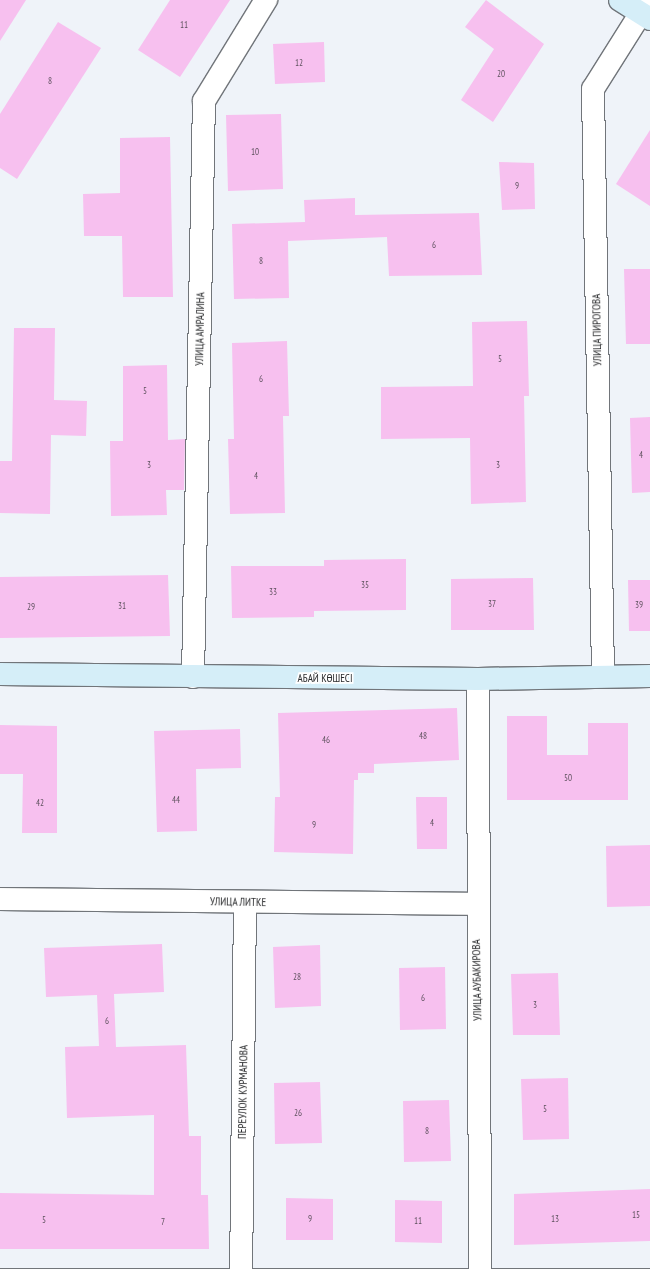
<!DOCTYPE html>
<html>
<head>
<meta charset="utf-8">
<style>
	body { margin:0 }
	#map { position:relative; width:650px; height:1281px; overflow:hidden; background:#eff3f9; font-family:"PT Sans Narrow",sans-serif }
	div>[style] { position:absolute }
	.building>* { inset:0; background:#f7c0ef }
	.roads { filter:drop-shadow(1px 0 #71757a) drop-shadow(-1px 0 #71757a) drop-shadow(0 1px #71757a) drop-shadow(0 -1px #71757a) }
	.street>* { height:22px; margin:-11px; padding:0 11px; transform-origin:11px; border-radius:11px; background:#fff }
	.secondary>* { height:22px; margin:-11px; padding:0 11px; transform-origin:11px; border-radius:11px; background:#d5eef8 }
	span { translate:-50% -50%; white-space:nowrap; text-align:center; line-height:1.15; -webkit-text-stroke:3.5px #fff; paint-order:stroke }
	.number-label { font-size:9px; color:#5e515e }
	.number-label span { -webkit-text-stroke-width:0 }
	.street-label { font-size:11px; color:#2b2c2e }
</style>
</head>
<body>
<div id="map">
	<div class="building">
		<div style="clip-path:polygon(0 0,26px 0,0 41px)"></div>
		<div style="clip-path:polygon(170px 0,230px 0,180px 77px,138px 50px)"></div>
		<div style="clip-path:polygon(486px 0,544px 44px,493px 122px,461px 100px,494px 49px,465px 27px)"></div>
		<div style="clip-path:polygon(58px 22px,101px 48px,17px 179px,0 168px,0 114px)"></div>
		<div style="clip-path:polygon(324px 42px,325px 82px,275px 84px,273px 44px)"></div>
		<div style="clip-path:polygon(281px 114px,283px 189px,228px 191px,226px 115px)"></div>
		<div style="clip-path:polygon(650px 130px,650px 206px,616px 184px)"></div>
		<div style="clip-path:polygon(170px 137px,173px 297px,123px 297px,122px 236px,84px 236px,83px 194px,120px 193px,120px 138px)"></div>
		<div style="clip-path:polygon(499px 162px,534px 163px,535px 209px,502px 210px)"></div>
		<div style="clip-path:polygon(355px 198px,355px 215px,479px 213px,482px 275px,389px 276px,387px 237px,288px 241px,289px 298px,234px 299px,232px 224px,305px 222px,304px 200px)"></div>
		<div style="clip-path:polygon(624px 269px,650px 269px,650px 344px,626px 344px)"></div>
		<div style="clip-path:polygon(527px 321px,529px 396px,524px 396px,526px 502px,471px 504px,470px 438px,381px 439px,381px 387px,473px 386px,472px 322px)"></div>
		<div style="clip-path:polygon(14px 328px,55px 328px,54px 400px,87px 401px,86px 436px,51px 435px,50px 514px,0 513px,0 461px,12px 461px)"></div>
		<div style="clip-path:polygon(287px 341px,289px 416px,283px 416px,285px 513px,230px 514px,228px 439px,234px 439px,232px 343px)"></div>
		<div style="clip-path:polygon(167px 365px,168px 440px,185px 439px,184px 490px,166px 490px,167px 515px,111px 516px,110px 441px,123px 441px,123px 366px)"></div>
		<div style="clip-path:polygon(650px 417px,650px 492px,632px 493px,630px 418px)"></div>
		<div style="clip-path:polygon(406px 559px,406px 610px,314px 611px,314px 617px,232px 618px,231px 566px,324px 566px,324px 560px)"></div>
		<div style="clip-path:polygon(168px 575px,170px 636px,0 638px,0 577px)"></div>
		<div style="clip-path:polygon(533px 578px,534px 630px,451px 630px,451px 579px)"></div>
		<div style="clip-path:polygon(628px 580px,650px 580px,650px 631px,629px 631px)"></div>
		<div style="clip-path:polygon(457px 708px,459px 760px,374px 764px,374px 773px,358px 773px,358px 780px,354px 780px,353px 854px,274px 852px,275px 797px,280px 797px,278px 713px)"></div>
		<div style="clip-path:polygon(507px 716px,547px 716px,547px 755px,588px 755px,588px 723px,628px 723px,628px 800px,507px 800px)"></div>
		<div style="clip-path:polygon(0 725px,57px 726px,57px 833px,22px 833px,23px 774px,0 774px)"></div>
		<div style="clip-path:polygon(240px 729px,241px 768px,196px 769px,197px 831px,157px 832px,154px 731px)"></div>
		<div style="clip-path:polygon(416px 797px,447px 797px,447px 849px,417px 849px)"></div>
		<div style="clip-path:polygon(650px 845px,650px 906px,607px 907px,606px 846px)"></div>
		<div style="clip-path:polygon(162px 944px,164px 992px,114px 994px,116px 1047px,186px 1045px,189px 1136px,201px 1136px,201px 1195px,208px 1195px,209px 1249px,0 1249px,0 1193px,154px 1195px,154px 1115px,67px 1118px,65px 1047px,99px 1046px,97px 995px,46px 997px,44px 948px)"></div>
		<div style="clip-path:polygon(320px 945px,321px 1006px,275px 1008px,273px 947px)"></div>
		<div style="clip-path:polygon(445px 967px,446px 1029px,400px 1030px,399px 968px)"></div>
		<div style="clip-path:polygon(558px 973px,560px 1035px,513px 1035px,511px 974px)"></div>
		<div style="clip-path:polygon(568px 1078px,569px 1139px,523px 1140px,521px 1079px)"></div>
		<div style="clip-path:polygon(320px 1082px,322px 1143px,275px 1144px,274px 1083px)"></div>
		<div style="clip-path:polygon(449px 1100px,451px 1161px,404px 1162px,403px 1101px)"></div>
		<div style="clip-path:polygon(650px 1189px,650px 1241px,514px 1245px,514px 1194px)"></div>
		<div style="clip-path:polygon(286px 1198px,333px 1199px,333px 1240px,286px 1240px)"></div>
		<div style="clip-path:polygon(395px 1200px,442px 1201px,442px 1243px,395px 1242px)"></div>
	</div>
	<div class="roads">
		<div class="street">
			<div style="left:603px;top:675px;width:586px;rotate:-90.98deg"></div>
			<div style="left:593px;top:89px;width:105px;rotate:-57.8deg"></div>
			<div style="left:193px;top:677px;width:576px;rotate:-88.91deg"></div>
			<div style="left:204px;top:101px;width:119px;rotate:-58.5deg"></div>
			<div style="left:478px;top:679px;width:602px;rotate:89.81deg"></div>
			<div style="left:0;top:899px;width:477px;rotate:0.6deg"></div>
			<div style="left:0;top:1280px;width:650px"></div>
			<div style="left:241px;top:1281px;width:379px;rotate:-89.4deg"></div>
		</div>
		<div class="secondary">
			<div style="left:620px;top:0;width:36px;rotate:32deg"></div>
			<div style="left:0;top:674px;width:478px;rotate:0.6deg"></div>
			<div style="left:478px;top:679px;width:172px;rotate:-1deg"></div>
		</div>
	</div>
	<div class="number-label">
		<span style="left:184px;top:25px">11</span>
		<span style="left:299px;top:63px">12</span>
		<span style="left:501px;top:74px">20</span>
		<span style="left:50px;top:81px">8</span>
		<span style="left:255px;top:152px">10</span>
		<span style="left:517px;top:186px">9</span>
		<span style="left:434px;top:245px">6</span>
		<span style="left:261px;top:261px">8</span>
		<span style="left:500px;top:359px">5</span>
		<span style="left:261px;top:379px">6</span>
		<span style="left:145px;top:391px">5</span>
		<span style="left:641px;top:455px">4</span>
		<span style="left:149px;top:465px">3</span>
		<span style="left:498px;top:465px">3</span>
		<span style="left:256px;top:476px">4</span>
		<span style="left:365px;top:585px">35</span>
		<span style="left:273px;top:592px">33</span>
		<span style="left:492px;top:604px">37</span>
		<span style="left:639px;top:605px">39</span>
		<span style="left:122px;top:606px">31</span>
		<span style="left:31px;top:607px">29</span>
		<span style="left:423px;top:736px">48</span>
		<span style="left:326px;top:740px">46</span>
		<span style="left:568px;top:778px">50</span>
		<span style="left:176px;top:800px">44</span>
		<span style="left:40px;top:803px">42</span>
		<span style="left:432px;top:823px">4</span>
		<span style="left:314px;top:825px">9</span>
		<span style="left:297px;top:977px">28</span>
		<span style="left:423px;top:998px">6</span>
		<span style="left:535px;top:1005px">3</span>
		<span style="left:107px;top:1021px">6</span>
		<span style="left:545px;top:1109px">5</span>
		<span style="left:298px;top:1113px">26</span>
		<span style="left:427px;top:1131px">8</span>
		<span style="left:636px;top:1215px">15</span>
		<span style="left:310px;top:1219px">9</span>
		<span style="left:555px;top:1219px">13</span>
		<span style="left:44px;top:1220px">5</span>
		<span style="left:418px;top:1221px">11</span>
		<span style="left:163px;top:1222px">7</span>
	</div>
	<div class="street-label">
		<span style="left:200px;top:329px;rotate:-89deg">УЛИЦА АМРАЛИНА</span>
		<span style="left:597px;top:330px;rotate:-91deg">УЛИЦА ПИРОГОВА</span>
		<span style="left:325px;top:678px">АБАЙ КӨШЕСІ</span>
		<span style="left:238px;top:902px;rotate:1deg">УЛИЦА ЛИТКЕ</span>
		<span style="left:477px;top:980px;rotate:-91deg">УЛИЦА АУБАКИРОВА</span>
		<span style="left:243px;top:1092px;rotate:-89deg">ПЕРЕУЛОК КУРМАНОВА</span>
	</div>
</div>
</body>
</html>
